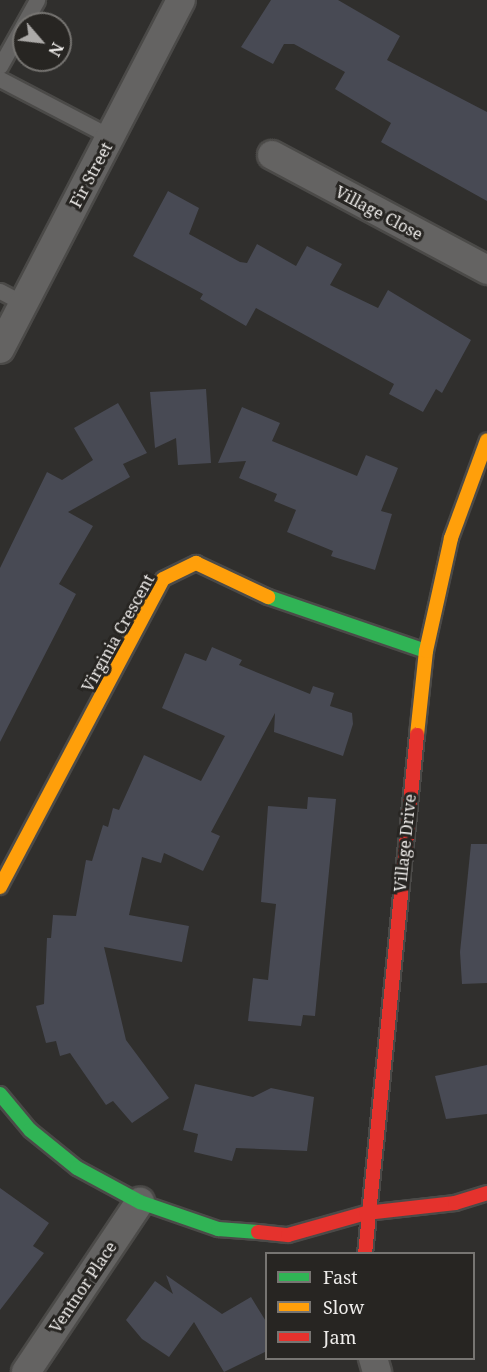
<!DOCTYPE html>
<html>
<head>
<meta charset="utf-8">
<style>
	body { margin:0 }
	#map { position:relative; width:487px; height:1372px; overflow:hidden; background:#302f2d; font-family:"Noto Serif",serif }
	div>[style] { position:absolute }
	.building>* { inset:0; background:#484a54 }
	.roads { filter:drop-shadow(2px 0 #4b4a48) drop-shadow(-2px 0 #4b4a48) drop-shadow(0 2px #4b4a48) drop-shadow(0 -2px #4b4a48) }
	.lane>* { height:15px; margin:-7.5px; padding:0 7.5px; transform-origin:7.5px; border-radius:7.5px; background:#646362 }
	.street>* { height:28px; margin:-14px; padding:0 14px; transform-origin:14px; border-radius:14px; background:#646362 }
	.fast>* { height:14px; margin:-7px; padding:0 7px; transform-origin:7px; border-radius:7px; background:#30b455 }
	.slow>* { height:14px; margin:-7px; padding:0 7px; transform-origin:7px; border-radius:7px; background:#ff9f0a }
	.jam>* { height:14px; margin:-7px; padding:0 7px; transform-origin:7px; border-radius:7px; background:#e5322d }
	span { translate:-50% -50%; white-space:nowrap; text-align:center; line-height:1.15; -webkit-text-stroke:6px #272522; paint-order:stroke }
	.street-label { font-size:16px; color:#eeecea }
	.legend { position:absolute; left:265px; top:1252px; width:210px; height:108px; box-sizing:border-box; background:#272522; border:2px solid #777572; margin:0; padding:8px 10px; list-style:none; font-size:18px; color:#eeecea }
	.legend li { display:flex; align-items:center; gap:12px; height:30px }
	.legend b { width:30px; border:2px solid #777572 }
	.north { position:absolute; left:12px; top:12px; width:60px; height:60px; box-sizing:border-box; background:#272522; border:2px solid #777572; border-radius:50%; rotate:118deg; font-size:16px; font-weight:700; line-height:24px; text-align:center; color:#eeecea }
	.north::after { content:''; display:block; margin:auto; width:21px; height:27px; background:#acaaa8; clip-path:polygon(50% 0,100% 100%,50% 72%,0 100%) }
</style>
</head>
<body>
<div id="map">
	<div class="building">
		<div style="clip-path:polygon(271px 0,338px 0,400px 36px,387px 60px,487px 112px,487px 201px,381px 142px,391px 123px,335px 89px,345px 72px,294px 44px,284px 44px,273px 64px,241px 47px)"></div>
		<div style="clip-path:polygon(168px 191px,199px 208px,189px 234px,240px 262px,247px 263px,257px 244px,296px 266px,307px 246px,342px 264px,330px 285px,378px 308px,388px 290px,471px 340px,442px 393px,436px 389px,423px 412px,389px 394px,394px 384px,256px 308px,246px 326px,200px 299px,203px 294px,133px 256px)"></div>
		<div style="clip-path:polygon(206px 389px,211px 463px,178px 465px,176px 438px,155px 448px,150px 392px)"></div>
		<div style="clip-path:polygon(118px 403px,147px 453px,123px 464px,130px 477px,68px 512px,93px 526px,59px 584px,76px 594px,0 742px,0 568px,47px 472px,62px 480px,93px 460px,74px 428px)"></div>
		<div style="clip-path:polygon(242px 407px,280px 423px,272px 441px,357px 476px,366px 455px,398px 468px,381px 511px,392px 514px,375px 570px,331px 556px,333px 551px,287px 532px,296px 510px,274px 501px,277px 494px,239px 478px,246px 461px,218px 463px)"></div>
		<div style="clip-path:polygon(212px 647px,242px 660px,239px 665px,310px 694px,313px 686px,334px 693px,330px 706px,352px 713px,353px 724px,343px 756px,274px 732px,275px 713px,211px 832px,220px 836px,203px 871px,164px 853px,161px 863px,142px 857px,129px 915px,189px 926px,182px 962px,104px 947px,126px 1040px,169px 1098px,132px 1123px,113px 1101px,106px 1105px,70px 1053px,60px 1056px,56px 1041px,46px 1043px,36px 1006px,44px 1004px,47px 938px,51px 938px,53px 915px,76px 916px,86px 860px,92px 861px,103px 825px,108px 827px,113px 808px,119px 810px,144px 755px,201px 781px,225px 736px,162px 708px,185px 653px,206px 661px)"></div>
		<div style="clip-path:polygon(308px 797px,336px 799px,315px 1016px,303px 1015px,301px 1026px,248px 1021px,253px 978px,268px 980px,276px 904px,261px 902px,268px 806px,307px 809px)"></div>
		<div style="clip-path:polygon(471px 844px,487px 844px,487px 983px,462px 984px,460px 952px)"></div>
		<div style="clip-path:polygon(487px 1065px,487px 1114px,446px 1119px,435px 1076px)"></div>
		<div style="clip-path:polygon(195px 1084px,253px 1097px,271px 1088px,314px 1097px,307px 1151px,236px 1148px,232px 1161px,194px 1152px,198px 1134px,183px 1130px)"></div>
		<div style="clip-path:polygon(0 1188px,49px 1223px,33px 1246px,44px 1253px,0 1310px)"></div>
		<div style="clip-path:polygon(166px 1275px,222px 1314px,251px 1297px,267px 1323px,267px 1351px,224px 1372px,194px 1322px,169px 1357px,142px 1339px,126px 1320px,155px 1281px,173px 1294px)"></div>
	</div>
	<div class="roads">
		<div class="lane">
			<div style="left:0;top:66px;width:76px;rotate:-60.7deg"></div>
			<div style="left:0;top:79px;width:125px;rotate:27.6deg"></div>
			<div style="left:0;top:291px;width:27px;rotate:28deg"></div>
		</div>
		<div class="street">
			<div style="left:272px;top:155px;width:244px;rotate:28.1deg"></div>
			<div style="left:0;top:349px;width:393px;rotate:-62.6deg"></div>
			<div style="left:373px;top:1358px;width:15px;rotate:74deg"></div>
			<div style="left:26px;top:1372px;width:205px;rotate:-56.2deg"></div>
		</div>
		<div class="fast">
			<div style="left:268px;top:597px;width:167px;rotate:18.9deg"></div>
			<div style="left:0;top:1094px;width:47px;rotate:50.2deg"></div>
			<div style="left:30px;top:1130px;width:60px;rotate:39deg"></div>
			<div style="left:77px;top:1168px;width:72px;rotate:28.4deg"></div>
			<div style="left:140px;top:1202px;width:83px;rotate:19.1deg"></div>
			<div style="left:218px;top:1229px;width:40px;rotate:4.3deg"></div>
		</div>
		<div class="slow">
			<div style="left:417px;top:735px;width:84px;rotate:-83.9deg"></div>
			<div style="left:426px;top:651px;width:116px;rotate:-77.5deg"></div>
			<div style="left:451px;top:538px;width:104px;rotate:-69.8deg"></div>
			<div style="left:0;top:887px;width:348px;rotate:-62.1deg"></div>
			<div style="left:163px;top:579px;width:37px;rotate:-26deg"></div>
			<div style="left:196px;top:563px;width:80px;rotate:25.3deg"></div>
		</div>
		<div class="jam">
			<div style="left:258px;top:1232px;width:30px;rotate:6deg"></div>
			<div style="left:288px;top:1235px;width:81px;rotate:-15.8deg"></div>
			<div style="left:366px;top:1213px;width:90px;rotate:-6.4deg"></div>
			<div style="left:455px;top:1203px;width:34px;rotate:-17deg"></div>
			<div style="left:365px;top:1254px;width:522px;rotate:-84.28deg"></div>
		</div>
	</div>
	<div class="street-label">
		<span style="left:91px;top:175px;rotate:-62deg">Fir Street</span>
		<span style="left:379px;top:213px;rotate:28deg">Village Close</span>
		<span style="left:118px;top:633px;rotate:-61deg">Virginia Crescent</span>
		<span style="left:405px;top:843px;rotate:-84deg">Village Drive</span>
		<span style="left:83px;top:1287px;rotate:-56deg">Ventnor Place</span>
	</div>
	<ul class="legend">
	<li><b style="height:8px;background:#30b455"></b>Fast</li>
	<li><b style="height:8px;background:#ff9f0a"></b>Slow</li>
	<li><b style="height:8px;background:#e5322d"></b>Jam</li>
	</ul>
	<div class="north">N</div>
</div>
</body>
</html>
